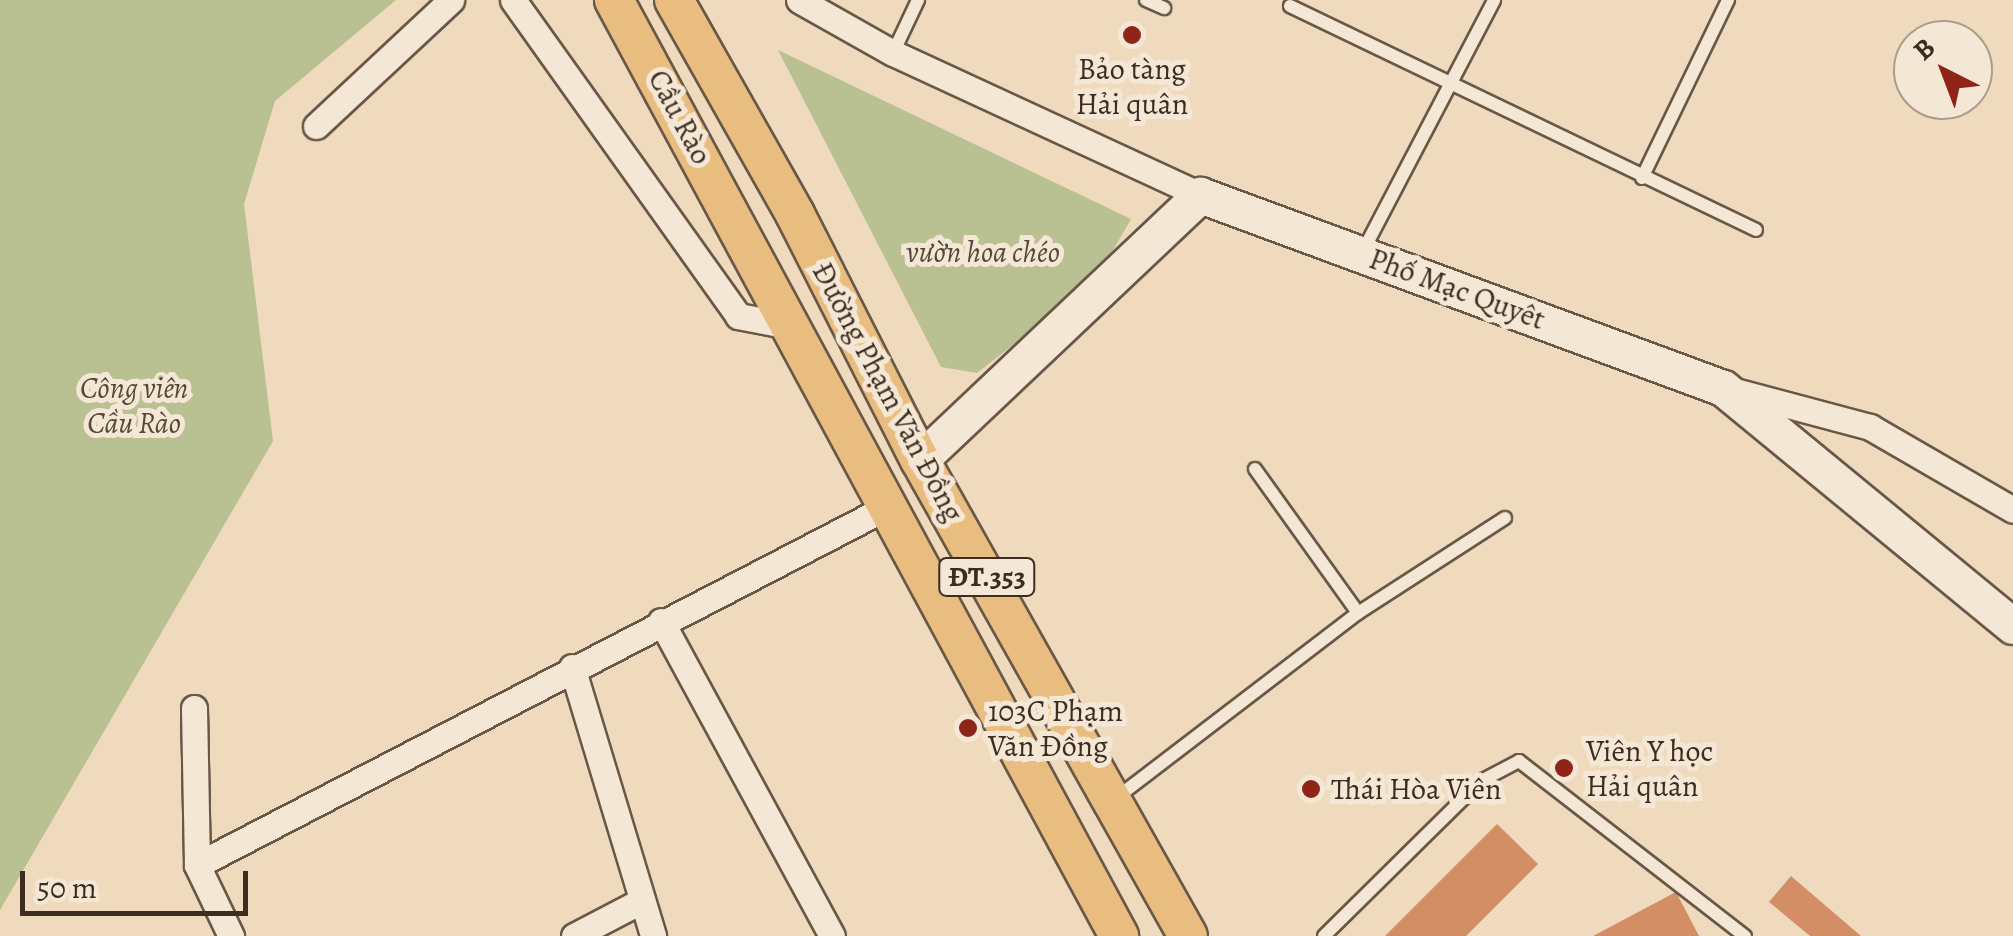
<!DOCTYPE html>
<html>
<head>
<meta charset="utf-8">
<style>
	body { margin:0 }
	#map { position:relative; width:2013px; height:936px; overflow:hidden; background:#efdabe; font-family:Alegreya,serif }
	div>[style] { position:absolute }
	.green>* { inset:0; background:#b9c092 }
	.building>* { inset:0; background:#d38e66 }
	.roads { filter:drop-shadow(2px 0 #695848) drop-shadow(-2px 0 #695848) drop-shadow(0 2px #695848) drop-shadow(0 -2px #695848) }
	.lane>* { height:12px; margin:-6px; padding:0 6px; transform-origin:6px; border-radius:6px; background:#f5e7d5 }
	.street>* { height:25px; margin:-12.5px; padding:0 12.5px; transform-origin:12.5px; border-radius:12.5px; background:#f5e7d5 }
	.secondary>* { height:35px; margin:-17.5px; padding:0 17.5px; transform-origin:17.5px; border-radius:17.5px; background:#f5e7d5 }
	.primary>* { height:38px; margin:-19px; padding:0 19px; transform-origin:19px; border-radius:19px; background:#e8bd7f }
	.dots>* { width:28px; height:28px; translate:-50% -50%; box-sizing:border-box; border:5px solid #f5e7d5; border-radius:50% }
	span { translate:-50% -50%; white-space:nowrap; text-align:center; line-height:1.15; -webkit-text-stroke:10px #f5e7d5; paint-order:stroke }
	.shield-label span { padding:2px 8px; background:#f5e7d5; border:2px solid; border-radius:8px; -webkit-text-stroke-width:0 }
	.shield-label { font-size:28px; color:#3c2d20; font-weight:700 }
	.poi-label { font-size:30px; color:#3c2d20 }
	.left { translate:0 -50%; text-align:left }
	.street-label { font-size:30px; color:#3c2d20 }
	.park-label { font-size:30px; color:#554a37; font-style:italic }
	.north { position:absolute; left:1893px; top:20px; width:100px; height:100px; box-sizing:border-box; background:#f5e7d5; border:2px solid #ab9d8d; border-radius:50%; rotate:318deg; font-size:28px; font-weight:700; line-height:40px; text-align:center; color:#3c2d20 }
	.north::after { content:''; display:block; margin:auto; width:35px; height:45px; background:#8f2418; clip-path:polygon(50% 0,100% 100%,50% 72%,0 100%) }
	.scale { position:absolute; left:20px; top:871px; width:228px; height:45px; box-sizing:border-box; border:5px solid #3c2d20; border-top:0; padding-left:12px; font-size:30px; line-height:35px; white-space:nowrap; color:#3c2d20; -webkit-text-stroke:8px #f5e7d5; paint-order:stroke }
</style>
</head>
<body>
<div id="map">
	<div class="green">
		<div style="clip-path:polygon(0 0,396px 0,275px 101px,244px 204px,273px 441px,0 910px)"></div>
		<div style="clip-path:polygon(778px 50px,1131px 219px,1096px 280px,977px 373px,941px 367px)"></div>
	</div>
	<div class="building">
		<div style="clip-path:polygon(1497px 824px,1538px 864px,1466px 936px,1385px 936px)"></div>
		<div style="clip-path:polygon(1791px 876px,1861px 936px,1810px 936px,1769px 902px)"></div>
		<div style="clip-path:polygon(1676px 892px,1699px 936px,1593px 936px)"></div>
	</div>
	<div class="roads">
		<div class="lane">
			<div style="left:1146px;top:0;width:20px;rotate:24deg"></div>
			<div style="left:1290px;top:6px;width:517px;rotate:25.67deg"></div>
			<div style="left:893px;top:53px;width:59px;rotate:-64.7deg"></div>
			<div style="left:1642px;top:178px;width:198px;rotate:-64.2deg"></div>
			<div style="left:1363px;top:251px;width:283px;rotate:-62.4deg"></div>
			<div style="left:1255px;top:469px;width:177px;rotate:54.4deg"></div>
			<div style="left:1116px;top:798px;width:305px;rotate:-37.4deg"></div>
			<div style="left:1358px;top:613px;width:175px;rotate:-32.9deg"></div>
			<div style="left:1324px;top:936px;width:221px;rotate:-44.6deg"></div>
			<div style="left:1481px;top:781px;width:43px;rotate:-27.8deg"></div>
			<div style="left:1519px;top:761px;width:286px;rotate:37.8deg"></div>
		</div>
		<div class="street">
			<div style="left:513px;top:0;width:388px;rotate:54.5deg"></div>
			<div style="left:738px;top:316px;width:53px;rotate:10.9deg"></div>
			<div style="left:799px;top:0;width:108px;rotate:29.4deg"></div>
			<div style="left:893px;top:53px;width:338px;rotate:24.8deg"></div>
			<div style="left:316px;top:126px;width:185px;rotate:-43deg"></div>
			<div style="left:1735px;top:391px;width:140px;rotate:14.9deg"></div>
			<div style="left:1870px;top:427px;width:165px;rotate:30.1deg"></div>
			<div style="left:661px;top:621px;width:358px;rotate:61.5deg"></div>
			<div style="left:572px;top:667px;width:281px;rotate:73.2deg"></div>
			<div style="left:194px;top:708px;width:157px;rotate:88.9deg"></div>
			<div style="left:197px;top:865px;width:79px;rotate:64.4deg"></div>
			<div style="left:197px;top:865px;width:777px;rotate:-27.42deg"></div>
			<div style="left:574px;top:936px;width:76px;rotate:-27.6deg"></div>
		</div>
		<div class="secondary">
			<div style="left:920px;top:460px;width:386px;rotate:-43.4deg"></div>
			<div style="left:1200px;top:195px;width:557px;rotate:20.26deg"></div>
			<div style="left:1723px;top:388px;width:375px;rotate:39.4deg"></div>
		</div>
		<div class="primary">
			<div style="left:614px;top:0;width:1064px;rotate:61.65deg"></div>
			<div style="left:674px;top:0;width:246px;rotate:60.5deg"></div>
			<div style="left:795px;top:214px;width:276px;rotate:63.1deg"></div>
			<div style="left:920px;top:460px;width:546px;rotate:60.62deg"></div>
		</div>
	</div>
	<div class="dots">
		<div style="left:1132px;top:35px;background:#8f2418"></div>
		<div style="left:968px;top:728px;background:#8f2418"></div>
		<div style="left:1564px;top:768px;background:#8f2418"></div>
		<div style="left:1311px;top:789px;background:#8f2418"></div>
	</div>
	<div class="shield-label">
		<span style="left:987px;top:577px">ĐT.353</span>
	</div>
	<div class="poi-label">
		<span style="left:1132px;top:86px">Bảo tàng<br>Hải quân</span>
		<span class="left" style="left:988px;top:728px">103C Phạm<br>Văn Đồng</span>
		<span class="left" style="left:1586px;top:768px">Viên Y học<br>Hải quân</span>
		<span class="left" style="left:1331px;top:789px">Thái Hòa Viên</span>
	</div>
	<div class="street-label">
		<span style="left:680px;top:117px;rotate:62deg">Cầu Rào</span>
		<span style="left:1457px;top:289px;rotate:20deg">Phố Mạc Quyêt</span>
		<span style="left:888px;top:392px;rotate:62deg">Đường Phạm Văn Đồng</span>
	</div>
	<div class="park-label">
		<span style="left:983px;top:252px">vườn hoa chéo</span>
		<span style="left:134px;top:405px">Công viên<br>Cầu Rào</span>
	</div>
	<div class="north">B</div>
	<div class="scale">50 m</div>
</div>
</body>
</html>
